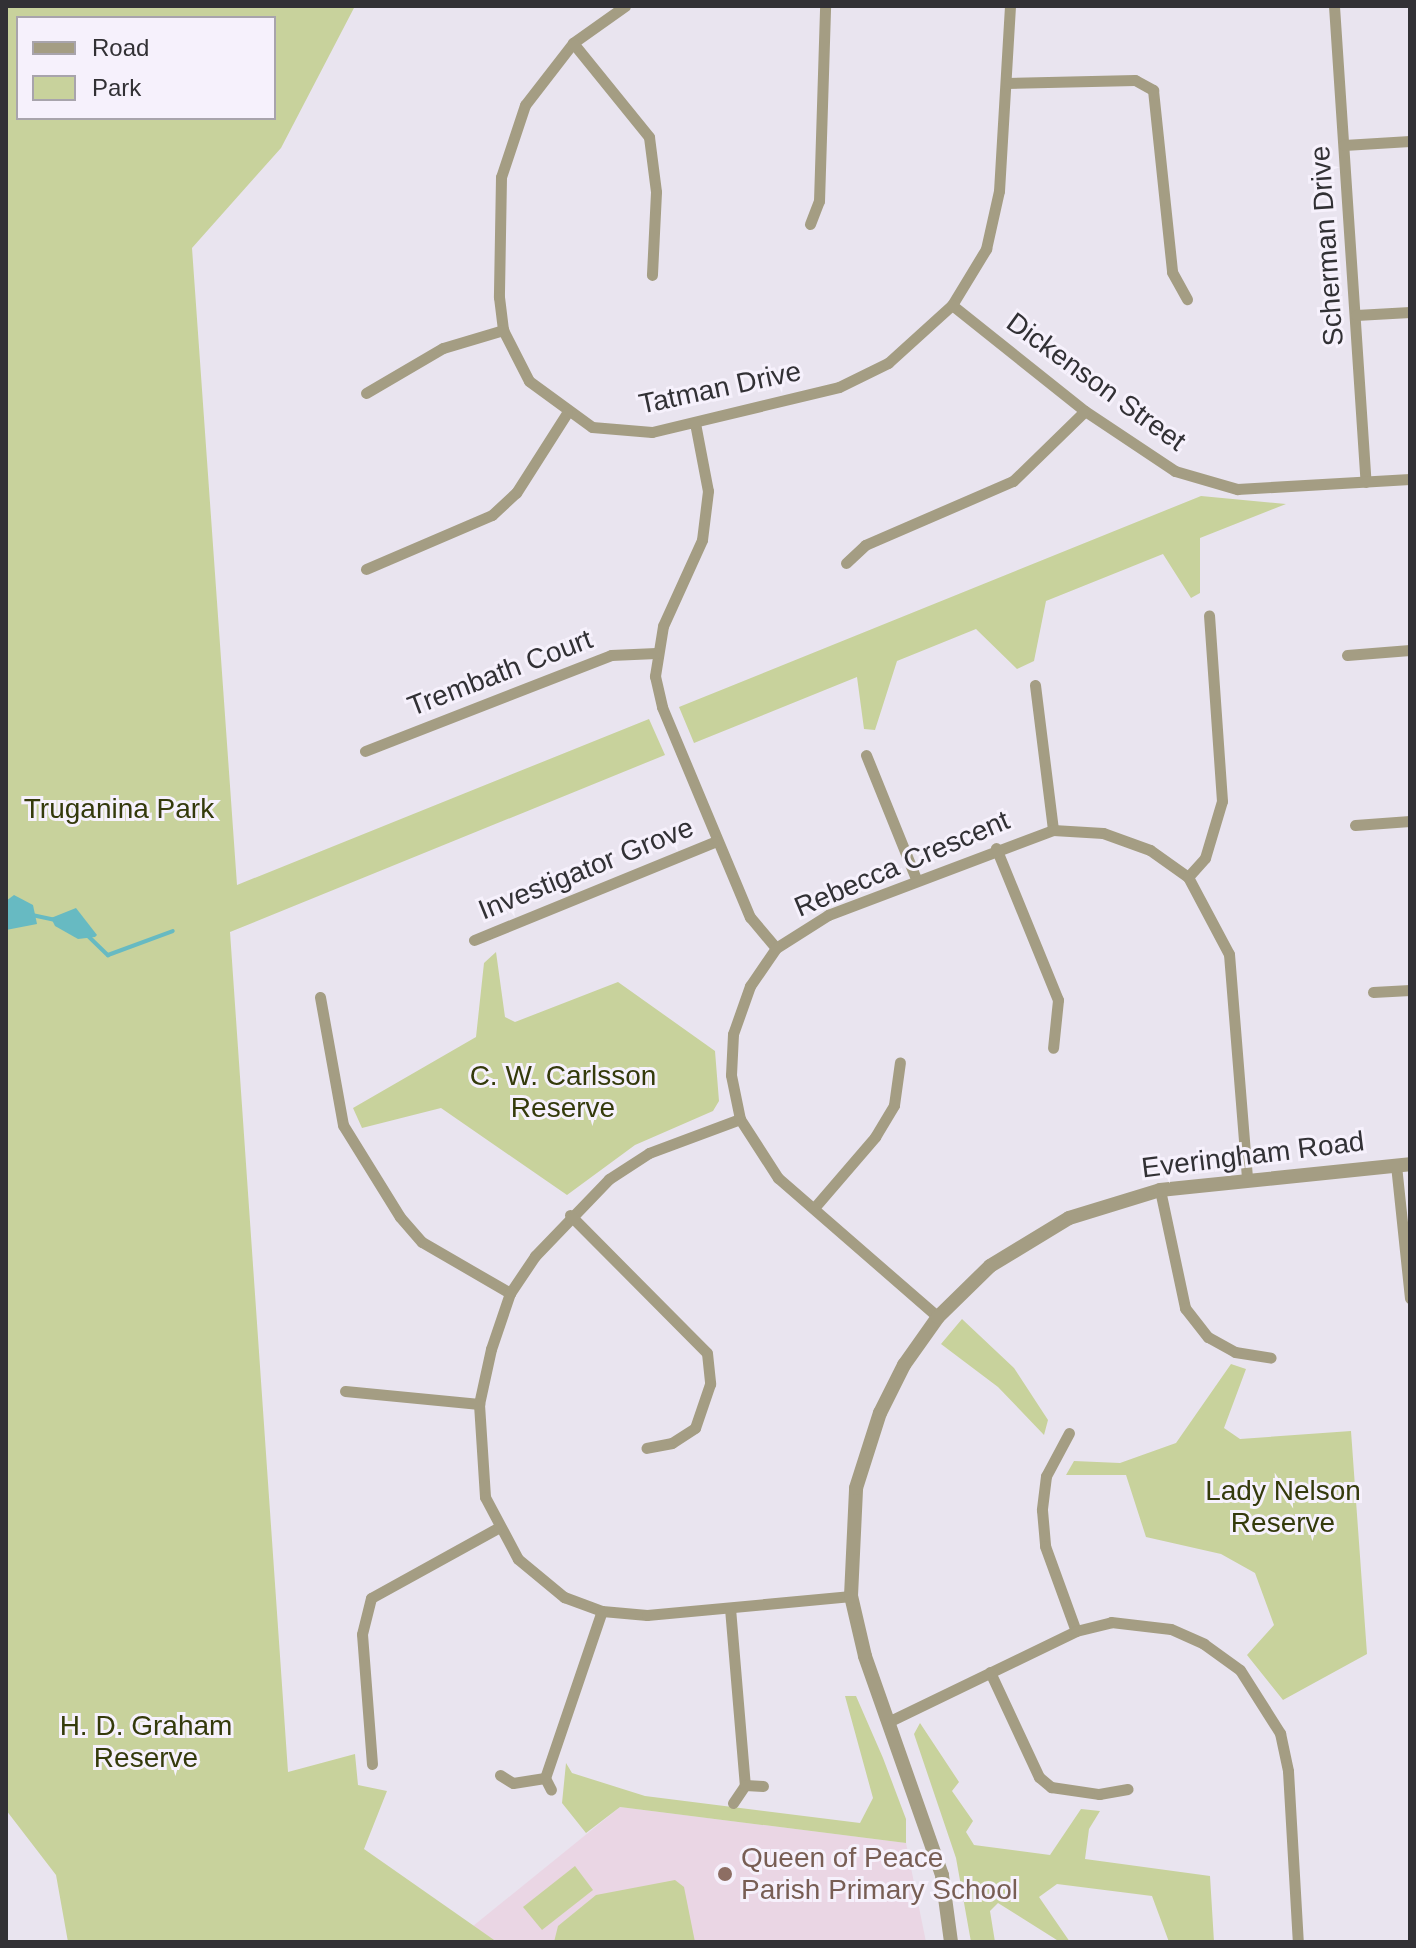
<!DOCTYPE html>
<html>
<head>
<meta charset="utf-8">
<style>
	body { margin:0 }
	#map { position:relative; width:1416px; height:1948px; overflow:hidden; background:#e9e4ef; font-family:Helvetica,sans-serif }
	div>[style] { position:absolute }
	.education>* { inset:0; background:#ead6e4 }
	.green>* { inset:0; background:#c8d29c }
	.water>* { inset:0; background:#67bac2 }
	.stream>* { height:4px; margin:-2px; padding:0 2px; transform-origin:2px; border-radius:2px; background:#67bac2 }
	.minor>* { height:11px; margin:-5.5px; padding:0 5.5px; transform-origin:5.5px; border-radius:5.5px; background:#a49d83 }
	.tertiary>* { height:14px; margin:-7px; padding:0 7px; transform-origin:7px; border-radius:7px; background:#a49d83 }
	.dots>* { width:22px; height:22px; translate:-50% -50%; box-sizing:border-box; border:4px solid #f6f1fc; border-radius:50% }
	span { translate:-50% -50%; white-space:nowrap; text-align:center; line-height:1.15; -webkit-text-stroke:6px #f6f1fc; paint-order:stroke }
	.street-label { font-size:28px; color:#323135 }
	.park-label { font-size:28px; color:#343a0b }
	.education-label { font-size:28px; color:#785e54 }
	.left { translate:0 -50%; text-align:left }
	.frame { position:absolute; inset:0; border:8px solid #323135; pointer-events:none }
	.legend { position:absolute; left:16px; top:16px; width:260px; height:104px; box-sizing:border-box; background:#f6f1fc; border:2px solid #a8a4ac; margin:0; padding:10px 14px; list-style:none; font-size:24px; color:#323135 }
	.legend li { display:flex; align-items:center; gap:16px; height:40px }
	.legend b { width:40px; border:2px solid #a8a4ac }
</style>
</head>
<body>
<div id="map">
	<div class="education">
		<div style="clip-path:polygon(620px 1807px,906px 1843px,926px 1942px,497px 1942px,473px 1926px)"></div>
	</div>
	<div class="green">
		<div style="clip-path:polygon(evenodd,6px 6px,355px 6px,281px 148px,192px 248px,237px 885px,649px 719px,665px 755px,230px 932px,288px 1772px,355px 1754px,358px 1785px,387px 1791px,364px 1849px,497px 1942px,68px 1942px,56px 1875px,6px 1810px,6px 6px,18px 18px,274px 18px,274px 118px,18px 118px,18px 18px)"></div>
		<div style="clip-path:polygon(1201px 496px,1286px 504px,1200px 538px,1200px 593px,1191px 598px,1163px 554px,1046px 601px,1034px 661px,1017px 669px,976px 629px,897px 661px,875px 730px,864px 729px,857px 677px,694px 743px,679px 707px)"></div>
		<div style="clip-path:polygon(496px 952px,505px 1017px,515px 1022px,618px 982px,715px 1051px,719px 1101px,713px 1111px,635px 1145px,567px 1195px,441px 1108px,362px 1128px,353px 1108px,476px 1037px,484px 963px)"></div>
		<div style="clip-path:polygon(962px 1319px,1014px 1368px,1048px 1420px,1044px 1435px,998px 1387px,941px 1344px)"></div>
		<div style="clip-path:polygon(1231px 1364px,1246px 1369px,1224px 1428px,1240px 1439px,1351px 1431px,1367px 1654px,1283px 1700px,1247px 1655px,1274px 1625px,1255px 1573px,1221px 1554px,1146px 1537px,1126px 1475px,1066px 1475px,1074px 1461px,1120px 1463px,1176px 1443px)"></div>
		<div style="clip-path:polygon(845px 1696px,856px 1696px,883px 1758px,906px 1819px,906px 1843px,620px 1807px,586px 1833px,562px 1803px,566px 1763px,572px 1773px,645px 1796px,860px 1823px,873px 1798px)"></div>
		<div style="clip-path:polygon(920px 1723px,959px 1782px,952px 1791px,973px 1821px,966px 1832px,974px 1845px,1050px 1855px,1081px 1809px,1100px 1811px,1089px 1829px,1085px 1859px,1210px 1876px,1214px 1942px,1169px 1942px,1152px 1896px,1057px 1884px,1039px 1897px,1070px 1942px,1060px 1942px,998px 1903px,990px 1911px,995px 1942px,971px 1942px,956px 1858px,914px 1734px)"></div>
		<div style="clip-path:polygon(575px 1866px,593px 1890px,542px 1930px,523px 1907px)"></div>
		<div style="clip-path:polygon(675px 1880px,684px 1887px,695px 1942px,554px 1942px,558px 1926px,596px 1895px)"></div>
	</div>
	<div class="water">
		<div style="clip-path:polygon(14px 895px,33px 905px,37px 924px,6px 930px,6px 901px)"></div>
		<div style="clip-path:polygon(76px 908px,97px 935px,95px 937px,78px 939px,55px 926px,51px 918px)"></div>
	</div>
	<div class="stream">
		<div style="left:32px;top:915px;width:24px;rotate:12deg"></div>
		<div style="left:88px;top:936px;width:28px;rotate:44deg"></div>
		<div style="left:108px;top:955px;width:69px;rotate:-20.3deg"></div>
	</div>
	<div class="minor">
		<div style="left:625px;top:6px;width:64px;rotate:144.6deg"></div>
		<div style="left:573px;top:43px;width:78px;rotate:127.7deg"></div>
		<div style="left:525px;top:105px;width:76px;rotate:108.4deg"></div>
		<div style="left:501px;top:177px;width:120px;rotate:91deg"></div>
		<div style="left:499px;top:297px;width:33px;rotate:83deg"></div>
		<div style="left:503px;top:330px;width:57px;rotate:63deg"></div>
		<div style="left:529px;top:381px;width:78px;rotate:36.1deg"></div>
		<div style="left:592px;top:427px;width:60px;rotate:4.8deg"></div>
		<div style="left:652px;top:432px;width:192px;rotate:-13.5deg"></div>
		<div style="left:839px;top:387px;width:55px;rotate:-26.1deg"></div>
		<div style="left:888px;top:363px;width:86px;rotate:-42.2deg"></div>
		<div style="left:952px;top:305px;width:66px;rotate:-58.7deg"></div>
		<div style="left:986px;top:249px;width:59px;rotate:-77.4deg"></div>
		<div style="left:999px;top:191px;width:185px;rotate:-86.6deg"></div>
		<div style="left:1334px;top:6px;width:477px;rotate:86.2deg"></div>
		<div style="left:573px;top:43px;width:121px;rotate:51deg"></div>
		<div style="left:649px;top:137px;width:55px;rotate:82.7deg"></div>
		<div style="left:656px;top:192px;width:83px;rotate:92.8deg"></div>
		<div style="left:1006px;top:83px;width:129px;rotate:-1.3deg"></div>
		<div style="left:1135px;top:80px;width:21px;rotate:29deg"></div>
		<div style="left:1153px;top:90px;width:183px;rotate:84deg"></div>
		<div style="left:1172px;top:272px;width:31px;rotate:61deg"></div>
		<div style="left:1344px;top:145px;width:66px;rotate:-3.5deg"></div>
		<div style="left:810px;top:224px;width:25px;rotate:-69deg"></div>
		<div style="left:819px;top:201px;width:195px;rotate:-88.2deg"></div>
		<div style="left:952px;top:305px;width:170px;rotate:38.6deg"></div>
		<div style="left:1085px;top:411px;width:108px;rotate:33.7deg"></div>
		<div style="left:1175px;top:471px;width:65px;rotate:16.2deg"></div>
		<div style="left:1237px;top:489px;width:173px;rotate:-3.3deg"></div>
		<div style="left:1356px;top:315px;width:54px;rotate:-3.2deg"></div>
		<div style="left:366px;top:393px;width:89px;rotate:-30.3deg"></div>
		<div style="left:443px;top:348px;width:63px;rotate:-16.7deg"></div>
		<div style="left:695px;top:423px;width:69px;rotate:79.2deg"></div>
		<div style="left:708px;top:491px;width:49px;rotate:97deg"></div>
		<div style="left:702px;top:540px;width:94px;rotate:114.4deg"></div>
		<div style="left:663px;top:626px;width:51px;rotate:99.1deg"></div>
		<div style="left:655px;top:676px;width:32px;rotate:77deg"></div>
		<div style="left:662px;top:707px;width:228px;rotate:67.3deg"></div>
		<div style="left:750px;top:917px;width:40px;rotate:50deg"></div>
		<div style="left:846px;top:563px;width:26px;rotate:-43deg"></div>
		<div style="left:865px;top:545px;width:161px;rotate:-23.4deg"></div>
		<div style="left:1013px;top:481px;width:100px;rotate:-44.2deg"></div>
		<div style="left:366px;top:569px;width:137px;rotate:-23.2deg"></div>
		<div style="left:492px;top:515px;width:33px;rotate:-43deg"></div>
		<div style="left:516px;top:493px;width:95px;rotate:-57.5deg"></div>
		<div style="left:1347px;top:655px;width:63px;rotate:-4.5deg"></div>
		<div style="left:1035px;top:685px;width:146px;rotate:82.9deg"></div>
		<div style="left:365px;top:751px;width:264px;rotate:-21.3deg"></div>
		<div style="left:611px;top:655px;width:45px;rotate:-2.5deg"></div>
		<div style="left:866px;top:755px;width:134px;rotate:68deg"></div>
		<div style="left:1355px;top:825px;width:55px;rotate:-4.2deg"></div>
		<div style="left:996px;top:848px;width:164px;rotate:67.8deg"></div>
		<div style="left:1058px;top:1000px;width:48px;rotate:95.9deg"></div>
		<div style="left:1188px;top:877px;width:25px;rotate:-48deg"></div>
		<div style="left:1205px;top:858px;width:59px;rotate:-73.4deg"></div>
		<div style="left:1222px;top:801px;width:186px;rotate:-94deg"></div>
		<div style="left:474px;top:940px;width:261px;rotate:-22.2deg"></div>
		<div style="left:1373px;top:992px;width:37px;rotate:-3deg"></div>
		<div style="left:320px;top:997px;width:130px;rotate:79.8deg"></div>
		<div style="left:343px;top:1125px;width:108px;rotate:58.2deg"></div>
		<div style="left:400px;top:1217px;width:33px;rotate:49deg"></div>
		<div style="left:422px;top:1242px;width:102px;rotate:30.1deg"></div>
		<div style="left:740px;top:1119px;width:97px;rotate:159.5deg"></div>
		<div style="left:649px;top:1153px;width:48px;rotate:147deg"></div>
		<div style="left:609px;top:1179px;width:107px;rotate:133.9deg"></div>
		<div style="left:535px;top:1256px;width:45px;rotate:124deg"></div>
		<div style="left:510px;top:1293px;width:59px;rotate:108.7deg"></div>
		<div style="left:491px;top:1349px;width:56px;rotate:102.3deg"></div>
		<div style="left:479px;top:1404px;width:93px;rotate:86.3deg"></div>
		<div style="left:485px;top:1497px;width:70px;rotate:62deg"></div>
		<div style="left:518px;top:1559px;width:60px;rotate:39.6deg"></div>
		<div style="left:564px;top:1597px;width:40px;rotate:20.2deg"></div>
		<div style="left:602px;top:1611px;width:45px;rotate:5.1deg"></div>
		<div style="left:647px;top:1615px;width:205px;rotate:-5.3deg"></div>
		<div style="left:1396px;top:1165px;width:134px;rotate:84deg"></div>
		<div style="left:1160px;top:1190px;width:121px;rotate:78deg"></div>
		<div style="left:1185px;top:1308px;width:37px;rotate:52deg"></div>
		<div style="left:1208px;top:1337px;width:31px;rotate:29deg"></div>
		<div style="left:1235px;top:1352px;width:36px;rotate:9deg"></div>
		<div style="left:814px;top:1208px;width:94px;rotate:-49.3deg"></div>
		<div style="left:875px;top:1137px;width:37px;rotate:-59deg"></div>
		<div style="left:894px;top:1105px;width:43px;rotate:-82.1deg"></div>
		<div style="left:570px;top:1215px;width:194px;rotate:45.2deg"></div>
		<div style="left:707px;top:1353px;width:31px;rotate:84deg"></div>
		<div style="left:710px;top:1384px;width:46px;rotate:108.8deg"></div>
		<div style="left:695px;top:1428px;width:27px;rotate:147deg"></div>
		<div style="left:672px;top:1443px;width:26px;rotate:169deg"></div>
		<div style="left:938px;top:1317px;width:212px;rotate:-139deg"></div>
		<div style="left:778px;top:1178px;width:70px;rotate:-122.8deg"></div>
		<div style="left:740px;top:1119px;width:45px;rotate:-101.6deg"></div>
		<div style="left:731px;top:1075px;width:41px;rotate:-87.2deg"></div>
		<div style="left:733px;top:1034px;width:51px;rotate:-70.5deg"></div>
		<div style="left:750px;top:986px;width:46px;rotate:-55.6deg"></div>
		<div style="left:776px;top:948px;width:62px;rotate:-32.4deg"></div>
		<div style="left:828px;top:915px;width:241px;rotate:-20.7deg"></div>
		<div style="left:1053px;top:830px;width:50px;rotate:3.4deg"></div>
		<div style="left:1103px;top:833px;width:50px;rotate:19.9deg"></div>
		<div style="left:1150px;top:850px;width:47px;rotate:35.4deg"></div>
		<div style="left:1188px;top:877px;width:87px;rotate:62deg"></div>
		<div style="left:1229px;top:954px;width:226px;rotate:85.4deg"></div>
		<div style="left:345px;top:1391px;width:135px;rotate:5.5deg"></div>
		<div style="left:1069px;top:1433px;width:49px;rotate:118.1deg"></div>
		<div style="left:1046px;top:1476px;width:34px;rotate:97deg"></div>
		<div style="left:1042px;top:1510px;width:36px;rotate:85deg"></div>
		<div style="left:1045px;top:1546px;width:90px;rotate:70deg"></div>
		<div style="left:730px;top:1608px;width:178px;rotate:85.2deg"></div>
		<div style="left:990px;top:1672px;width:116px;rotate:65deg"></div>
		<div style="left:1039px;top:1777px;width:16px;rotate:40deg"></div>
		<div style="left:1051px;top:1787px;width:49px;rotate:8.3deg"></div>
		<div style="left:1099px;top:1794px;width:29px;rotate:-10deg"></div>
		<div style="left:888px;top:1722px;width:209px;rotate:-25.8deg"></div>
		<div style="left:1076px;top:1631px;width:36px;rotate:-14deg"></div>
		<div style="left:1111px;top:1622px;width:60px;rotate:6.7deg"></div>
		<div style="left:1171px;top:1629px;width:36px;rotate:24deg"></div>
		<div style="left:1204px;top:1644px;width:44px;rotate:35.8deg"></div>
		<div style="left:1240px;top:1670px;width:75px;rotate:57.6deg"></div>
		<div style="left:1280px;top:1733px;width:39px;rotate:78deg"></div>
		<div style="left:1288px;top:1771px;width:171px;rotate:86.7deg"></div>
		<div style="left:372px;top:1764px;width:130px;rotate:-94.4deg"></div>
		<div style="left:362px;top:1634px;width:37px;rotate:-76deg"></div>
		<div style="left:371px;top:1598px;width:143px;rotate:-28.9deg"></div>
		<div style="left:500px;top:1775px;width:15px;rotate:32deg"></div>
		<div style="left:513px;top:1783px;width:32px;rotate:-9deg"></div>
		<div style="left:545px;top:1778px;width:13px;rotate:63deg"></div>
		<div style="left:545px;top:1778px;width:176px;rotate:-71.2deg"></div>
		<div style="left:733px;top:1803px;width:22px;rotate:-56deg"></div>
		<div style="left:745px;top:1785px;width:18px;rotate:3deg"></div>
	</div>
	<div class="tertiary">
		<div style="left:951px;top:1942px;width:68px;rotate:-97.7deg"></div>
		<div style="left:942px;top:1875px;width:232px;rotate:-109.4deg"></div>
		<div style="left:865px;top:1656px;width:62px;rotate:-103.1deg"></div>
		<div style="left:851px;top:1596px;width:108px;rotate:-87.3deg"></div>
		<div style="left:856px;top:1488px;width:79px;rotate:-72.3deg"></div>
		<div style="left:880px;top:1413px;width:54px;rotate:-63.4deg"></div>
		<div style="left:904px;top:1365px;width:59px;rotate:-54.7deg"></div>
		<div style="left:938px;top:1317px;width:73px;rotate:-44.4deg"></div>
		<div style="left:990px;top:1266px;width:92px;rotate:-31.3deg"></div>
		<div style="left:1069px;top:1218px;width:95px;rotate:-17.1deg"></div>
		<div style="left:1160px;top:1190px;width:251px;rotate:-5.9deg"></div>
	</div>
	<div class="dots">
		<div style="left:725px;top:1874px;background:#8d6e63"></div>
	</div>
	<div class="street-label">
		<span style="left:1327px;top:246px;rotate:-94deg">Scherman Drive</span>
		<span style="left:1096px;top:382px;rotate:36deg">Dickenson Street</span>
		<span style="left:720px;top:388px;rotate:-12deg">Tatman Drive</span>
		<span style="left:500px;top:673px;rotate:-21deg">Trembath Court</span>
		<span style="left:902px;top:864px;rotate:-23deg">Rebecca Crescent</span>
		<span style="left:586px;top:869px;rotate:-22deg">Investigator Grove</span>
		<span style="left:1253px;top:1155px;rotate:-7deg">Everingham Road</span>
	</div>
	<div class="park-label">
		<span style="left:119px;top:809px">Truganina Park</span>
		<span style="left:563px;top:1092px">C. W. Carlsson<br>Reserve</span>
		<span style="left:1283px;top:1507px">Lady Nelson<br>Reserve</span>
		<span style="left:146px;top:1742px">H. D. Graham<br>Reserve</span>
	</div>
	<div class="education-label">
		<span class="left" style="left:741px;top:1874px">Queen of Peace<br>Parish Primary School</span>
	</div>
	<div class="frame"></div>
	<ul class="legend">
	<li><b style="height:10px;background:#a49d83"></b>Road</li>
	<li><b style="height:22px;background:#c8d29c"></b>Park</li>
	</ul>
</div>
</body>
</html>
